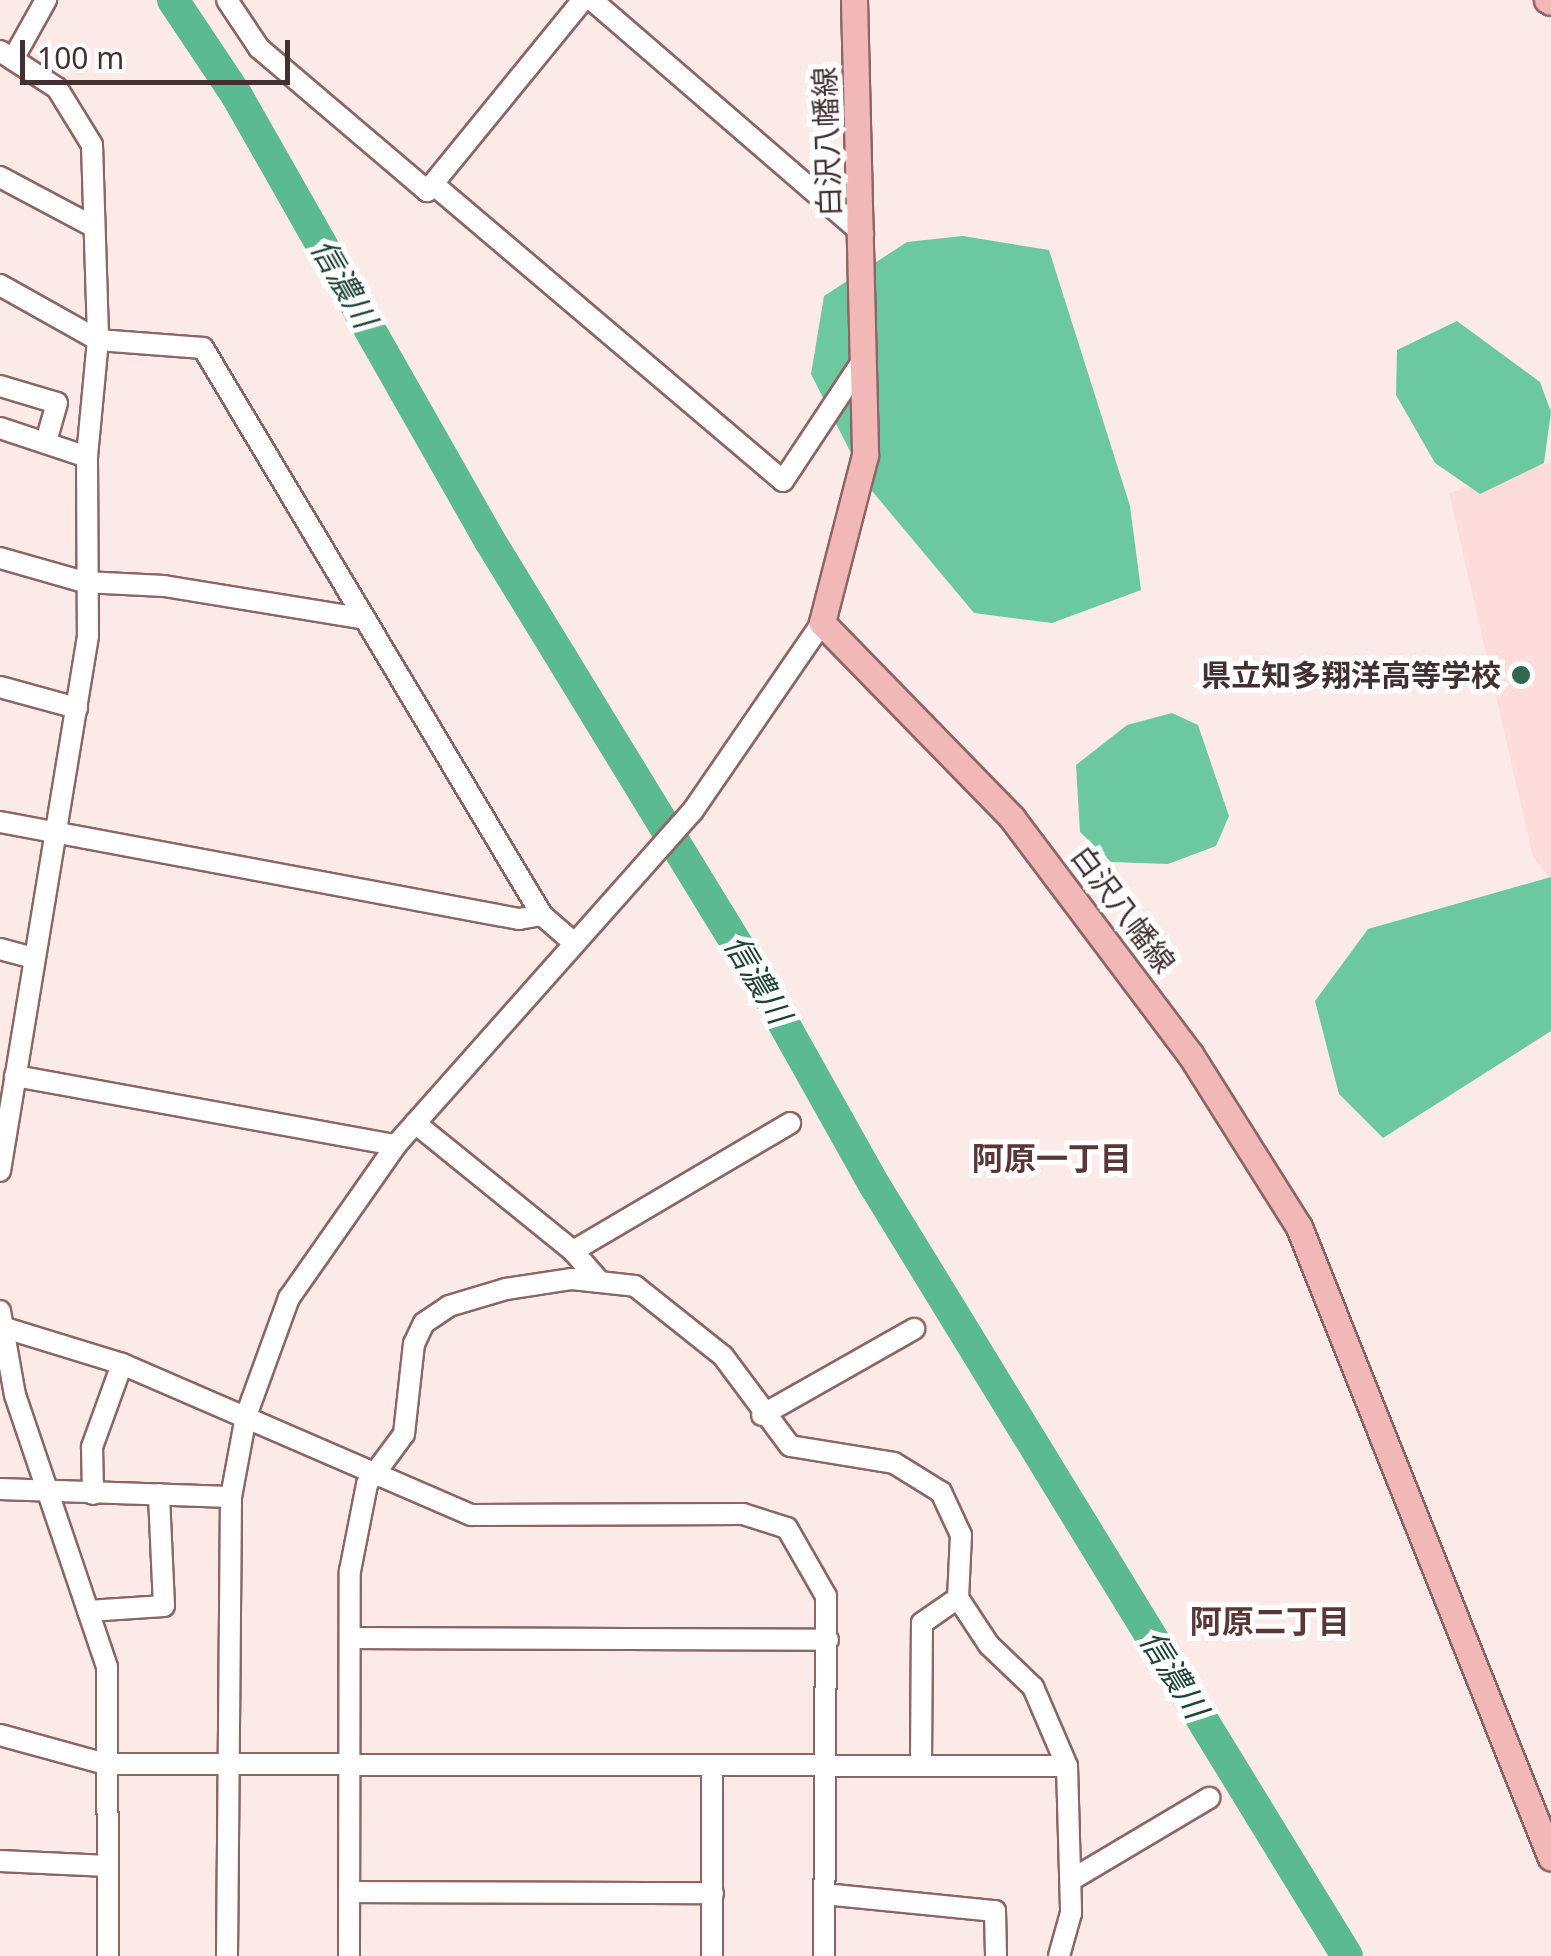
<!DOCTYPE html>
<html>
<head>
<meta charset="utf-8">
<style>
	body { margin:0 }
	#map { position:relative; width:1551px; height:1956px; overflow:hidden; background:#fceae9; font-family:"Noto Sans","Noto Sans JP",sans-serif }
	div>[style] { position:absolute }
	.built>* { inset:0; background:#fddcdb }
	.forest>* { inset:0; background:#6cc99f }
	.river>* { height:32px; margin:-16px; padding:0 16px; transform-origin:16px; border-radius:16px; background:#5cba90 }
	.roads { filter:drop-shadow(2px 0 #8c6664) drop-shadow(-2px 0 #8c6664) drop-shadow(0 2px #8c6664) drop-shadow(0 -2px #8c6664) }
	.minor>* { height:20px; margin:-10px; padding:0 10px; transform-origin:10px; border-radius:10px; background:#fff }
	.major>* { height:25px; margin:-12.5px; padding:0 12.5px; transform-origin:12.5px; border-radius:12.5px; background:#f2b8b7 }
	.dots>* { width:28px; height:28px; translate:-50% -50%; box-sizing:border-box; border:5px solid #fff; border-radius:50% }
	span { translate:-50% -50%; white-space:nowrap; text-align:center; line-height:1.15; -webkit-text-stroke:10px #fff; paint-order:stroke }
	.street-label { font-size:30px; color:#423130 }
	.poi-label { font-size:30px; color:#423130; font-weight:700 }
	.right { translate:-100% -50%; text-align:right }
	.water-label { font-size:32px; color:#1d4533; font-style:italic }
	.neighbourhood-label { font-size:32px; color:#593736; font-weight:700 }
	.scale { position:absolute; left:20px; top:40px; width:270px; height:45px; box-sizing:border-box; border:5px solid #423130; border-top:0; padding-left:12px; font-size:30px; line-height:35px; white-space:nowrap; color:#423130; -webkit-text-stroke:8px #fff; paint-order:stroke }
</style>
</head>
<body>
<div id="map">
	<div class="built">
		<div style="clip-path:polygon(1551px 462px,1551px 879px,1533px 857px,1449px 493px)"></div>
	</div>
	<div class="forest">
		<div style="clip-path:polygon(963px 236px,1049px 250px,1130px 506px,1141px 590px,1052px 623px,974px 613px,867px 485px,811px 374px,824px 296px,907px 242px)"></div>
		<div style="clip-path:polygon(1457px 321px,1540px 382px,1551px 412px,1544px 463px,1480px 494px,1435px 463px,1396px 395px,1397px 350px)"></div>
		<div style="clip-path:polygon(1172px 713px,1198px 725px,1229px 816px,1216px 846px,1168px 864px,1111px 862px,1080px 832px,1076px 765px,1127px 725px)"></div>
		<div style="clip-path:polygon(1551px 877px,1551px 1031px,1383px 1138px,1339px 1094px,1315px 1001px,1368px 929px)"></div>
	</div>
	<div class="river">
		<div style="left:173px;top:0;width:115px;rotate:56.3deg"></div>
		<div style="left:237px;top:96px;width:512px;rotate:60.38deg"></div>
		<div style="left:490px;top:541px;width:529px;rotate:58.53deg"></div>
		<div style="left:766px;top:992px;width:223px;rotate:60.7deg"></div>
		<div style="left:875px;top:1186px;width:903px;rotate:58.49deg"></div>
	</div>
	<div class="roads">
		<div class="minor">
			<div style="left:227px;top:0;width:58px;rotate:56.3deg"></div>
			<div style="left:259px;top:48px;width:221px;rotate:40.4deg"></div>
			<div style="left:427px;top:191px;width:247px;rotate:-50.8deg"></div>
			<div style="left:592px;top:0;width:358px;rotate:40.8deg"></div>
			<div style="left:0;top:51px;width:68px;rotate:33deg"></div>
			<div style="left:57px;top:88px;width:67px;rotate:58.4deg"></div>
			<div style="left:92px;top:145px;width:195px;rotate:88.2deg"></div>
			<div style="left:98px;top:340px;width:118px;rotate:95.4deg"></div>
			<div style="left:87px;top:457px;width:179px;rotate:89.7deg"></div>
			<div style="left:88px;top:636px;width:542px;rotate:99.34deg"></div>
			<div style="left:13px;top:59px;width:68px;rotate:-60.8deg"></div>
			<div style="left:0;top:177px;width:106px;rotate:28deg"></div>
			<div style="left:433px;top:184px;width:459px;rotate:40.3deg"></div>
			<div style="left:783px;top:481px;width:149px;rotate:-56.5deg"></div>
			<div style="left:0;top:285px;width:112px;rotate:29.3deg"></div>
			<div style="left:98px;top:340px;width:105px;rotate:4.4deg"></div>
			<div style="left:203px;top:348px;width:661px;rotate:59.13deg"></div>
			<div style="left:542px;top:915px;width:41px;rotate:41.1deg"></div>
			<div style="left:0;top:386px;width:59px;rotate:16.6deg"></div>
			<div style="left:57px;top:403px;width:40px;rotate:106deg"></div>
			<div style="left:0;top:428px;width:92px;rotate:18.4deg"></div>
			<div style="left:0;top:558px;width:87px;rotate:15.9deg"></div>
			<div style="left:84px;top:582px;width:80px;rotate:2.9deg"></div>
			<div style="left:164px;top:586px;width:204px;rotate:9.3deg"></div>
			<div style="left:0;top:687px;width:80px;rotate:15.3deg"></div>
			<div style="left:0;top:822px;width:528px;rotate:10.59deg"></div>
			<div style="left:519px;top:919px;width:23px;rotate:-10deg"></div>
			<div style="left:0;top:949px;width:34px;rotate:15deg"></div>
			<div style="left:15px;top:1076px;width:387px;rotate:10.3deg"></div>
			<div style="left:415px;top:1123px;width:203px;rotate:39deg"></div>
			<div style="left:573px;top:1251px;width:38px;rotate:49deg"></div>
			<div style="left:573px;top:1251px;width:252px;rotate:-30.5deg"></div>
			<div style="left:0;top:1311px;width:85px;rotate:79.9deg"></div>
			<div style="left:15px;top:1395px;width:287px;rotate:71.3deg"></div>
			<div style="left:107px;top:1667px;width:289px;rotate:89.8deg"></div>
			<div style="left:2px;top:1327px;width:126px;rotate:17.1deg"></div>
			<div style="left:122px;top:1364px;width:380px;rotate:23.4deg"></div>
			<div style="left:471px;top:1515px;width:272px;rotate:-0.2deg"></div>
			<div style="left:743px;top:1514px;width:46px;rotate:17.7deg"></div>
			<div style="left:787px;top:1528px;width:78px;rotate:60.2deg"></div>
			<div style="left:826px;top:1596px;width:360px;rotate:90.3deg"></div>
			<div style="left:762px;top:1415px;width:175px;rotate:-29.5deg"></div>
			<div style="left:0;top:1489px;width:231px;rotate:2deg"></div>
			<div style="left:93px;top:1494px;width:47px;rotate:-91.2deg"></div>
			<div style="left:92px;top:1447px;width:88px;rotate:-70.1deg"></div>
			<div style="left:88px;top:1611px;width:76px;rotate:-3.8deg"></div>
			<div style="left:164px;top:1606px;width:112px;rotate:-92.6deg"></div>
			<div style="left:352px;top:1638px;width:476px;rotate:0.2deg"></div>
			<div style="left:0;top:1735px;width:110px;rotate:15.3deg"></div>
			<div style="left:106px;top:1764px;width:961px;rotate:0.12deg"></div>
			<div style="left:921px;top:1763px;width:140px;rotate:-89.6deg"></div>
			<div style="left:922px;top:1623px;width:44px;rotate:-34.8deg"></div>
			<div style="left:0;top:1861px;width:108px;rotate:2.7deg"></div>
			<div style="left:1071px;top:1880px;width:161px;rotate:-30.7deg"></div>
			<div style="left:349px;top:1892px;width:364px;rotate:0.2deg"></div>
			<div style="left:824px;top:1894px;width:172px;rotate:5.7deg"></div>
			<div style="left:995px;top:1911px;width:45px;rotate:88.7deg"></div>
			<div style="left:227px;top:1956px;width:459px;rotate:-89.5deg"></div>
			<div style="left:231px;top:1497px;width:82px;rotate:-79.5deg"></div>
			<div style="left:246px;top:1416px;width:126px;rotate:-70deg"></div>
			<div style="left:289px;top:1298px;width:187px;rotate:-55deg"></div>
			<div style="left:396px;top:1145px;width:446px;rotate:-48.4deg"></div>
			<div style="left:692px;top:812px;width:229px;rotate:-55.5deg"></div>
			<div style="left:349px;top:1956px;width:385px;rotate:-89.9deg"></div>
			<div style="left:350px;top:1571px;width:89px;rotate:-78.9deg"></div>
			<div style="left:367px;top:1484px;width:62px;rotate:-53.5deg"></div>
			<div style="left:404px;top:1434px;width:91px;rotate:-83.7deg"></div>
			<div style="left:414px;top:1344px;width:23px;rotate:-65deg"></div>
			<div style="left:424px;top:1323px;width:30px;rotate:-34deg"></div>
			<div style="left:449px;top:1306px;width:59px;rotate:-16.6deg"></div>
			<div style="left:506px;top:1289px;width:67px;rotate:-8.6deg"></div>
			<div style="left:572px;top:1279px;width:63px;rotate:6.3deg"></div>
			<div style="left:635px;top:1286px;width:112px;rotate:38.5deg"></div>
			<div style="left:723px;top:1356px;width:112px;rotate:53.3deg"></div>
			<div style="left:790px;top:1446px;width:105px;rotate:9.3deg"></div>
			<div style="left:894px;top:1463px;width:55px;rotate:31.7deg"></div>
			<div style="left:941px;top:1492px;width:47px;rotate:65.1deg"></div>
			<div style="left:961px;top:1535px;width:63px;rotate:92.7deg"></div>
			<div style="left:958px;top:1598px;width:56px;rotate:56.6deg"></div>
			<div style="left:989px;top:1645px;width:61px;rotate:43.7deg"></div>
			<div style="left:1033px;top:1687px;width:86px;rotate:66.7deg"></div>
			<div style="left:1067px;top:1766px;width:147px;rotate:88.4deg"></div>
			<div style="left:1071px;top:1913px;width:45px;rotate:105.6deg"></div>
			<div style="left:712px;top:1956px;width:190px;rotate:-90deg"></div>
		</div>
		<div class="major">
			<div style="left:854px;top:0;width:455px;rotate:88.6deg"></div>
			<div style="left:865px;top:455px;width:173px;rotate:104.4deg"></div>
			<div style="left:822px;top:623px;width:272px;rotate:45.7deg"></div>
			<div style="left:1012px;top:818px;width:296px;rotate:53deg"></div>
			<div style="left:1190px;top:1054px;width:204px;rotate:57.8deg"></div>
			<div style="left:1299px;top:1227px;width:679px;rotate:68.23deg"></div>
			<div style="left:1547px;top:0;width:4px;rotate:27deg"></div>
		</div>
	</div>
	<div class="dots">
		<div style="left:1521px;top:675px;background:#30684f"></div>
	</div>
	<div class="street-label">
		<span style="left:827px;top:142px;rotate:-92deg">白沢八幡線</span>
		<span style="left:1123px;top:909px;rotate:53deg">白沢八幡線</span>
	</div>
	<div class="poi-label">
		<span class="right" style="left:1501px;top:675px">県立知多翔洋高等学校</span>
	</div>
	<div class="water-label">
		<span style="left:344px;top:283px;rotate:60deg">信濃川</span>
		<span style="left:758px;top:979px;rotate:59deg">信濃川</span>
		<span style="left:1174px;top:1674px;rotate:58deg">信濃川</span>
	</div>
	<div class="neighbourhood-label">
		<span style="left:1052px;top:1158px">阿原一丁目</span>
		<span style="left:1270px;top:1621px">阿原二丁目</span>
	</div>
	<div class="scale">100 m</div>
</div>
</body>
</html>
